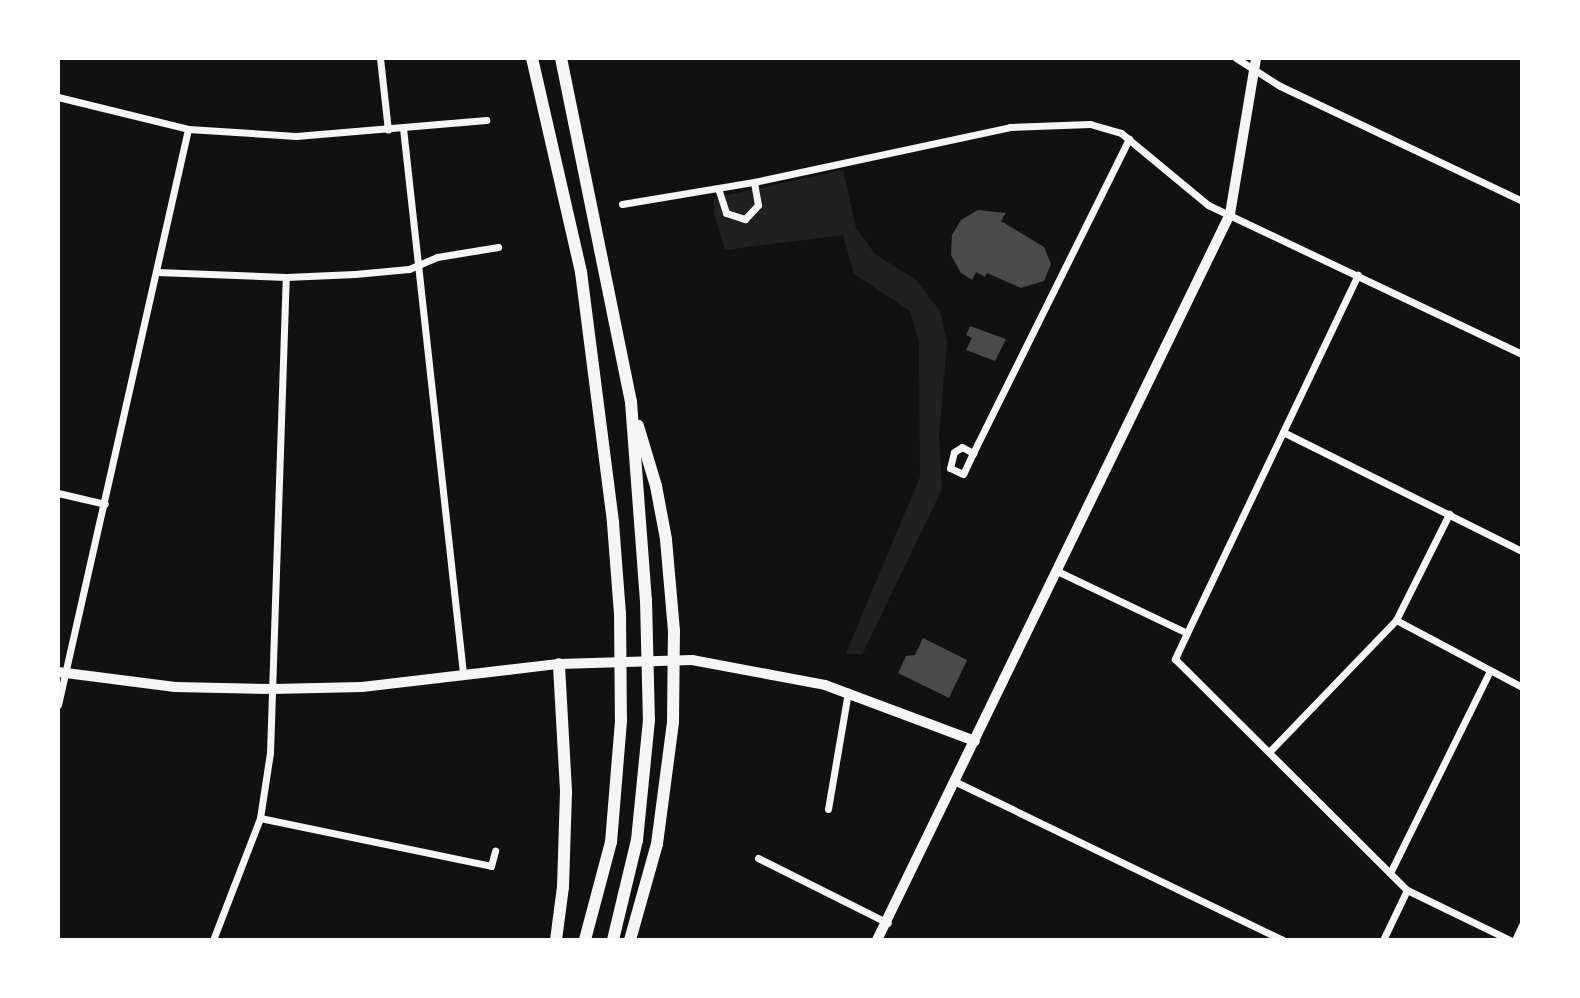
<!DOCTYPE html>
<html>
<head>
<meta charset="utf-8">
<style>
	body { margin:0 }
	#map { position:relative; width:1580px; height:998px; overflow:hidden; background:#111; font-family:"Asap Condensed",sans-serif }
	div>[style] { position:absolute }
	.green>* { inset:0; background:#202020 }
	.building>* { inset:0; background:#4a4a4a }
	.minor>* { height:7px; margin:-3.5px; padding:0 3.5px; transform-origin:3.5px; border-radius:3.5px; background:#f5f5f5 }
	.tertiary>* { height:10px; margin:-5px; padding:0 5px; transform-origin:5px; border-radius:5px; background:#f5f5f5 }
	.trunk>* { height:12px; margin:-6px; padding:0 6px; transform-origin:6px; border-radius:6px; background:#f5f5f5 }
	span { translate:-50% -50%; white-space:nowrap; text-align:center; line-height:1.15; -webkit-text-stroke:6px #fff; paint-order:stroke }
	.frame { position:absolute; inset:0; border:60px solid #fff; pointer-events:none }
</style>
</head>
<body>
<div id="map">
	<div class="green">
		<div style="clip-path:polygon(843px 170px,856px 228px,875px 254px,916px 280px,940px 311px,947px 343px,939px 436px,942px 489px,862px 655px,846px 653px,920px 477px,919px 342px,910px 311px,854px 274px,843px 235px,725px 250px,714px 213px,714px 198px)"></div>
	</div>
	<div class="building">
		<div style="clip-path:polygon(978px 210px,1006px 213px,1001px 221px,1044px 247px,1051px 264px,1044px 281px,1021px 288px,987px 273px,985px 277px,976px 272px,972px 280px,961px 273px,951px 255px,952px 235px,961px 220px)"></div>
		<div style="clip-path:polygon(970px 326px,1006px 339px,995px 361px,966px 350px,972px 338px,966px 335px)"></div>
		<div style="clip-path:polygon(923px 638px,967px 660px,949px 698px,898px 673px,906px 656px,915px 655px)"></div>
	</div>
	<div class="minor">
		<div style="left:380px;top:58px;width:72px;rotate:83.7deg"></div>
		<div style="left:1236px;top:58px;width:52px;rotate:32.5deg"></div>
		<div style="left:1280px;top:86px;width:268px;rotate:25.4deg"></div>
		<div style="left:58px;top:97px;width:134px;rotate:13.8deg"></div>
		<div style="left:188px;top:129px;width:108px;rotate:3.7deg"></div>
		<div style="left:296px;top:136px;width:191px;rotate:-4.8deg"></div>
		<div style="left:403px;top:128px;width:548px;rotate:83.72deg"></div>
		<div style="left:718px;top:188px;width:26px;rotate:72deg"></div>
		<div style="left:726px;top:213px;width:20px;rotate:18deg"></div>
		<div style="left:745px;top:219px;width:19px;rotate:-47deg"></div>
		<div style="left:758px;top:205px;width:23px;rotate:-100deg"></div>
		<div style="left:622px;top:204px;width:134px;rotate:-9.5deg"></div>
		<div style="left:754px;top:182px;width:262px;rotate:-12.1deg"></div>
		<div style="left:1010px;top:127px;width:80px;rotate:-2.1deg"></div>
		<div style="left:1090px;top:124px;width:32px;rotate:16deg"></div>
		<div style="left:1121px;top:133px;width:113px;rotate:39.6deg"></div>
		<div style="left:1208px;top:205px;width:348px;rotate:25.4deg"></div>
		<div style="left:157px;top:272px;width:129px;rotate:2.2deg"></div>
		<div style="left:286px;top:277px;width:69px;rotate:-2.5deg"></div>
		<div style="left:355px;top:274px;width:54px;rotate:-5.3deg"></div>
		<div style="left:409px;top:269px;width:30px;rotate:-23deg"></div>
		<div style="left:437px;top:257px;width:62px;rotate:-9.3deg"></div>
		<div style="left:1283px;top:432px;width:267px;rotate:26.5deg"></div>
		<div style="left:973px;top:453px;width:23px;rotate:115deg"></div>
		<div style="left:963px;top:474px;width:14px;rotate:-155deg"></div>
		<div style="left:950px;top:468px;width:16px;rotate:-76deg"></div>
		<div style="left:954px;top:452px;width:9px;rotate:-32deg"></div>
		<div style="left:962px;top:447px;width:13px;rotate:29deg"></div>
		<div style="left:973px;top:453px;width:351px;rotate:-63.6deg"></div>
		<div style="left:58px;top:493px;width:48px;rotate:13.2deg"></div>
		<div style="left:1055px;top:570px;width:146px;rotate:25.5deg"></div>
		<div style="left:1187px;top:633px;width:29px;rotate:115deg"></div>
		<div style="left:1175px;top:659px;width:327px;rotate:44.9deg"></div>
		<div style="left:1407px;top:890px;width:114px;rotate:25.9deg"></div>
		<div style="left:1396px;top:620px;width:143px;rotate:28deg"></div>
		<div style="left:1187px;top:633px;width:397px;rotate:-64.5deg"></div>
		<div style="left:58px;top:705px;width:590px;rotate:-77.28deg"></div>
		<div style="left:1270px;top:751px;width:182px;rotate:-46.1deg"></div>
		<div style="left:1396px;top:620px;width:119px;rotate:-63.4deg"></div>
		<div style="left:956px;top:782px;width:363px;rotate:25.8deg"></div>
		<div style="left:828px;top:809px;width:119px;rotate:-80.3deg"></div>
		<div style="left:260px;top:818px;width:236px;rotate:11.7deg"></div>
		<div style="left:491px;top:866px;width:16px;rotate:-75deg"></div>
		<div style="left:758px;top:858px;width:145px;rotate:26.6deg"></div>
		<div style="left:1390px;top:873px;width:225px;rotate:-63.7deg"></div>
		<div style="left:213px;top:940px;width:131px;rotate:-68.9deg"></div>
		<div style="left:260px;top:818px;width:66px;rotate:-81.3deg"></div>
		<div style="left:270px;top:753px;width:476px;rotate:-88.1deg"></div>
		<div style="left:1383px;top:940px;width:55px;rotate:-64.4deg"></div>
		<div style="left:1515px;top:940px;width:17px;rotate:-65deg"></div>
	</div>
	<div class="tertiary">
		<div style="left:58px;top:672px;width:118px;rotate:7.3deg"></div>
		<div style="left:175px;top:687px;width:98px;rotate:1.2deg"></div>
		<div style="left:273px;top:689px;width:89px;rotate:-1.3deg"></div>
		<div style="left:362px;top:687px;width:198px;rotate:-6.7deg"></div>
		<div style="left:559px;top:664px;width:133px;rotate:-1.7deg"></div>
		<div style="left:692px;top:660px;width:135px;rotate:10.6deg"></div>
		<div style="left:825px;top:685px;width:160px;rotate:20.5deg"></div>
		<div style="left:877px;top:940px;width:807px;rotate:-64.07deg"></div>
		<div style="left:1230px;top:214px;width:158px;rotate:-80.5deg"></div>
	</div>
	<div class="trunk">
		<div style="left:532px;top:58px;width:220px;rotate:77.1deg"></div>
		<div style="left:581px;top:272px;width:253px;rotate:82.7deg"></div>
		<div style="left:613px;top:523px;width:90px;rotate:85.6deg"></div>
		<div style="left:620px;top:613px;width:108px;rotate:89.5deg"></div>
		<div style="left:621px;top:721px;width:121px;rotate:94.7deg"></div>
		<div style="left:611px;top:842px;width:101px;rotate:104.9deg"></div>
		<div style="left:561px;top:58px;width:351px;rotate:78.5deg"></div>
		<div style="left:631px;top:402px;width:199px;rotate:85.7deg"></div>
		<div style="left:646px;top:600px;width:120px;rotate:88.6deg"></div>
		<div style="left:649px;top:720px;width:121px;rotate:95.7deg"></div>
		<div style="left:637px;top:840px;width:103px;rotate:103.5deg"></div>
		<div style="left:556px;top:940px;width:53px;rotate:-82.5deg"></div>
		<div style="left:563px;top:887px;width:96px;rotate:-88.2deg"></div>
		<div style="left:566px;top:791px;width:127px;rotate:-93.2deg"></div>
		<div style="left:630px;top:940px;width:100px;rotate:-74.3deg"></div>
		<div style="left:657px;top:844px;width:123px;rotate:-82.5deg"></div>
		<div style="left:673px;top:722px;width:91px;rotate:-89.4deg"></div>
		<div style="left:674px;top:631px;width:92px;rotate:-95deg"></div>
		<div style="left:666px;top:539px;width:54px;rotate:-100.7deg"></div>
		<div style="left:656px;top:486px;width:63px;rotate:-106.7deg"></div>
	</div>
	<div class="frame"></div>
</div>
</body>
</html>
